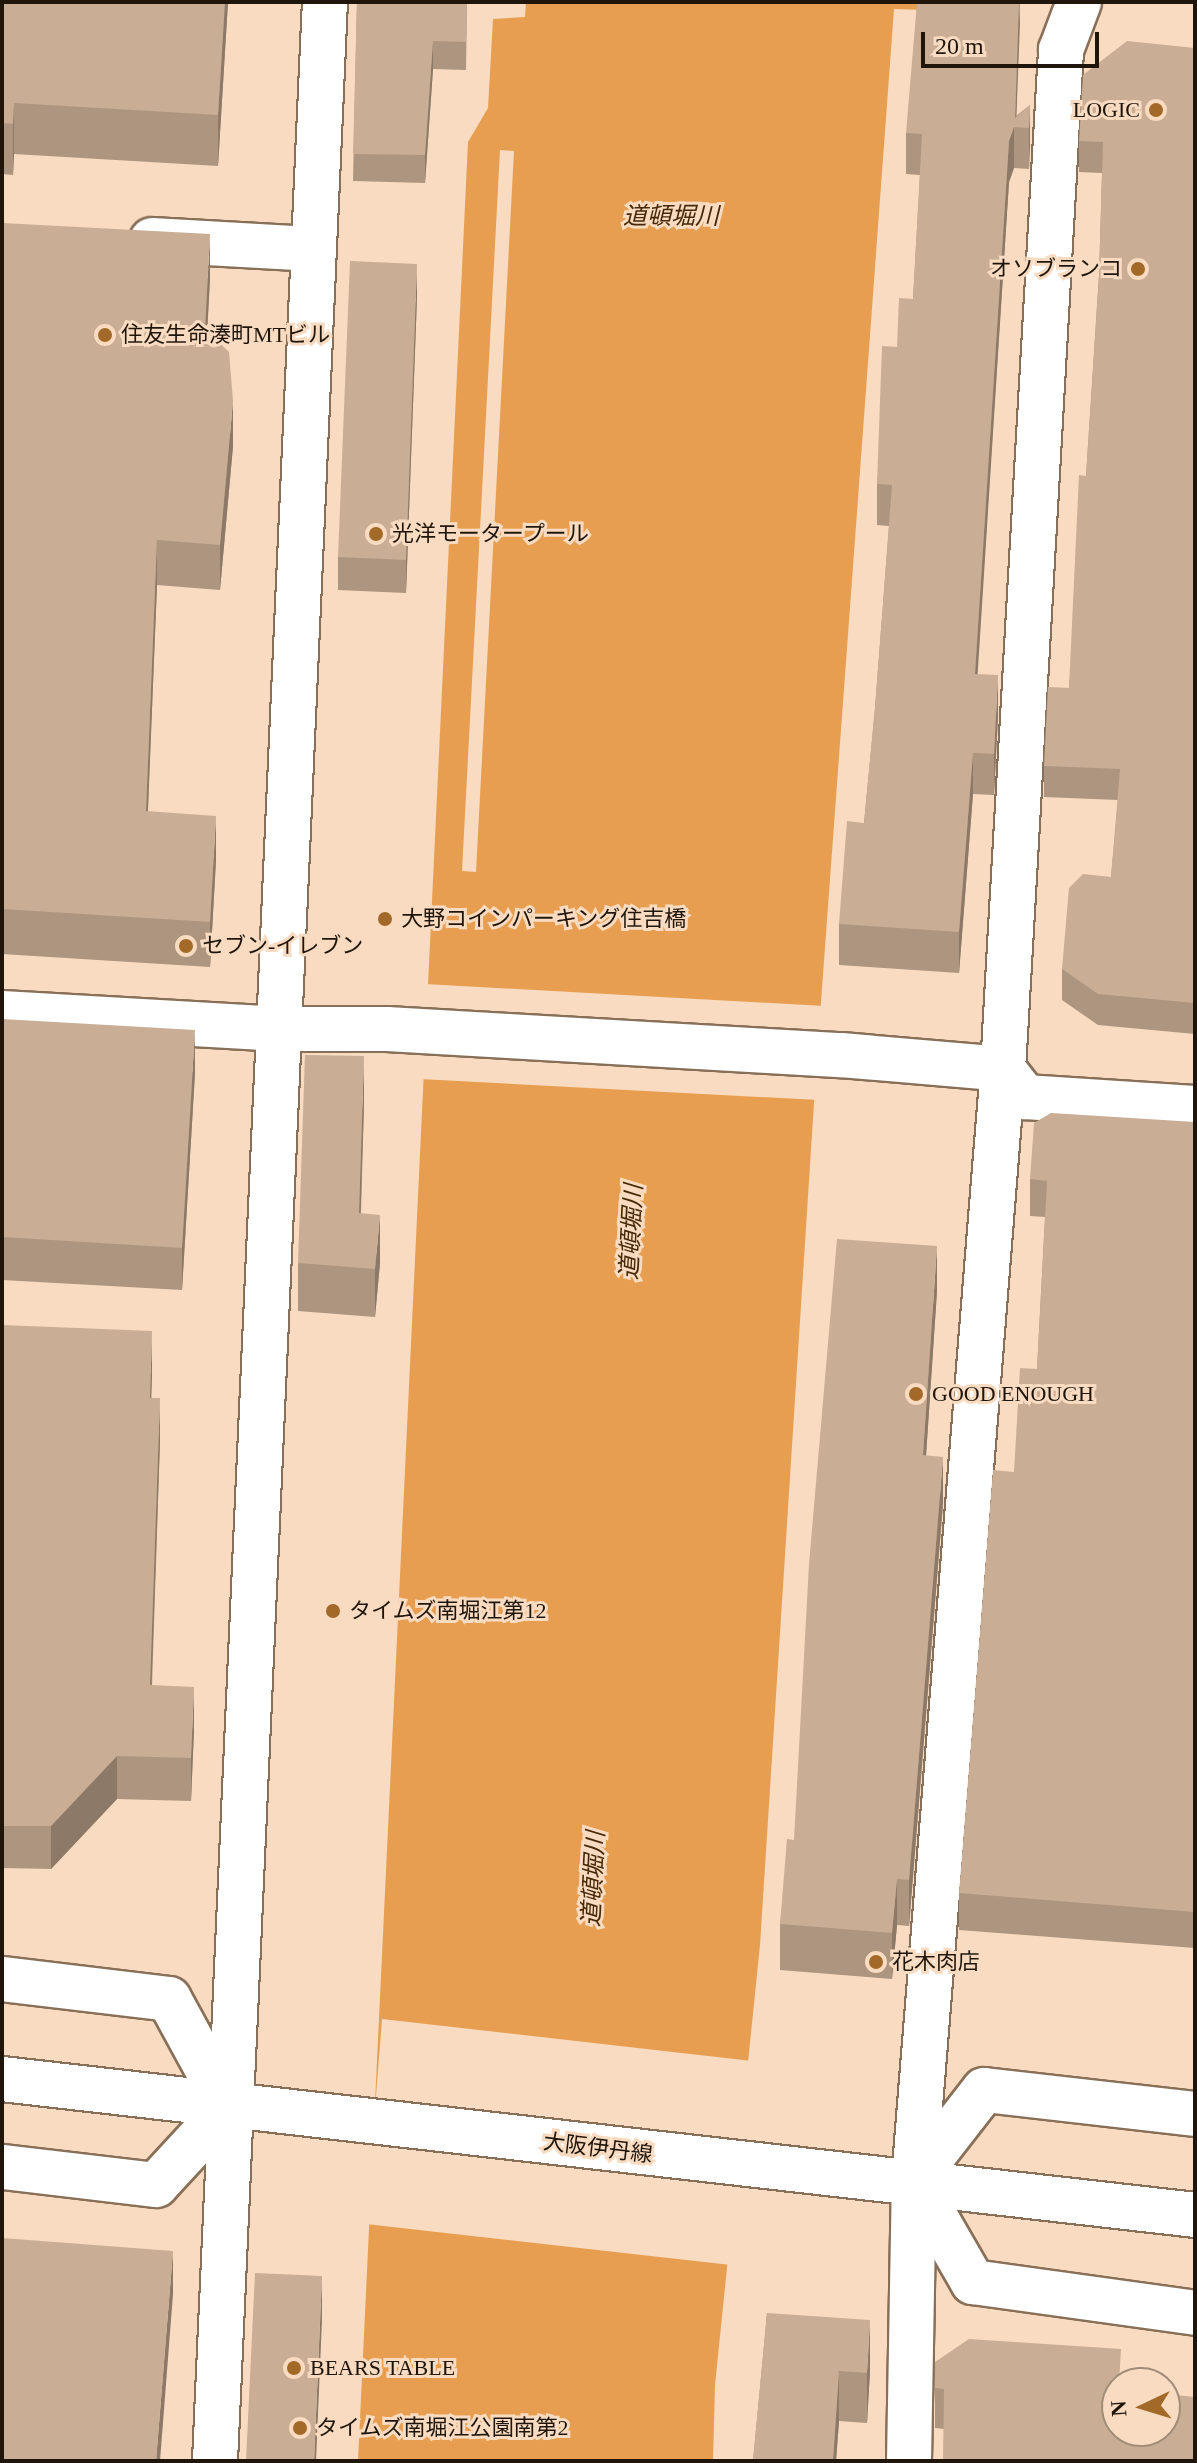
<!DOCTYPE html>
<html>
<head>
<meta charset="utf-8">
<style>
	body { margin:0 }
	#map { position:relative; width:1197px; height:2463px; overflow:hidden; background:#f8dbc0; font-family:"Times New Roman","Noto Sans JP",serif }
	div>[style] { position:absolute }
	.water>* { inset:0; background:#e89e50 }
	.pier>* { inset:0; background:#f8dbc0 }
	.roads { filter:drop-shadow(2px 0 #886f57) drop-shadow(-2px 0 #886f57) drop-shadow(0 2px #886f57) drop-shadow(0 -2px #886f57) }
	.minor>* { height:44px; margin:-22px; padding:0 22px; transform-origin:22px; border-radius:22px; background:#fff }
	.tertiary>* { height:44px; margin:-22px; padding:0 22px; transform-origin:22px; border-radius:22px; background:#fff }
	.primary>* { height:44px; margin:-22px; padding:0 22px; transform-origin:22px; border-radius:22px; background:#fff }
	.wall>* { inset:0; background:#ad957f }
	.shaded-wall>* { inset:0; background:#8d7968 }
	.building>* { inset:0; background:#c9ad94 }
	.dots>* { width:22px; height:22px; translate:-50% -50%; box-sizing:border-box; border:4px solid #f8dbc0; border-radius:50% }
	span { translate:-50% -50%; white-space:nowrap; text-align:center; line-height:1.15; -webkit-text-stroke:6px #f8dbc0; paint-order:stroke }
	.poi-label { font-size:22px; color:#1f150b }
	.right { translate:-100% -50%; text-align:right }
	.left { translate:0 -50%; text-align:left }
	.street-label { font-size:22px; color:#1f150b }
	.water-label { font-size:24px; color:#462907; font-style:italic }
	.frame { position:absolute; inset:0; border:4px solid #1f150b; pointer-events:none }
	.north { position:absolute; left:1101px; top:2367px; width:80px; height:80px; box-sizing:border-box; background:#f8dbc0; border:2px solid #a18c78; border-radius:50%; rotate:266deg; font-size:22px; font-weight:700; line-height:32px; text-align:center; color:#1f150b }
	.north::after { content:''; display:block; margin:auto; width:28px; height:36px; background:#a36928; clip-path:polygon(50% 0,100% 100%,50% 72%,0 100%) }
	.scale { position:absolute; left:921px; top:32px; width:178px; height:36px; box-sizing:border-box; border:4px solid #1f150b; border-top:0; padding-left:10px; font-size:24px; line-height:28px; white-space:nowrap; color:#1f150b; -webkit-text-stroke:6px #f8dbc0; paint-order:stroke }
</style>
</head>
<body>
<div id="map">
	<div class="water">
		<div style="clip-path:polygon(526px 2px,925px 2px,925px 10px,894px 9px,817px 1056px,760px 1945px,715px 2385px,713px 2461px,358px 2461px,468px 142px,488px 108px,493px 19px,525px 17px)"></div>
	</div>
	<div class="pier">
		<div style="clip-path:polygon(500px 150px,514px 151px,476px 872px,462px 871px)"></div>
		<div style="clip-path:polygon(425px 984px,825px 1006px,818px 1100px,420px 1079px)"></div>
		<div style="clip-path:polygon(382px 2019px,752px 2061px,731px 2265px,366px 2224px)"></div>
	</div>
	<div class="roads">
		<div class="minor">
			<div style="left:152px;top:240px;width:159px;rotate:3.2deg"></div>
			<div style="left:2px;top:1013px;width:275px;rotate:3.3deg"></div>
			<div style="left:2px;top:1979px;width:168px;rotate:6.8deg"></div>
			<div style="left:169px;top:1999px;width:123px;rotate:61.4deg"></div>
			<div style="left:228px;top:2107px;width:106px;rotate:132.7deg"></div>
			<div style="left:156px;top:2185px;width:155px;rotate:-173.3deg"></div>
			<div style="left:1195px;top:2114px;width:212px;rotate:-173.5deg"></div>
			<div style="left:984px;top:2090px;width:114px;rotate:127.9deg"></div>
			<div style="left:914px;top:2180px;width:118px;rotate:60deg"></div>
			<div style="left:973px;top:2282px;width:224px;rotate:7.9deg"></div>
		</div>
		<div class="tertiary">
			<div style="left:277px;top:1029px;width:110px"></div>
			<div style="left:387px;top:1029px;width:455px;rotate:3.3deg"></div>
			<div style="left:841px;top:1055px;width:163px;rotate:4.9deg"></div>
			<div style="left:1003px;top:1069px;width:36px;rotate:52deg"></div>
			<div style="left:1025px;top:1097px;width:170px;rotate:3.7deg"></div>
			<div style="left:215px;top:2461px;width:2461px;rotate:-87.44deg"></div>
			<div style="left:909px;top:2461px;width:281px;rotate:-89deg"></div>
			<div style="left:914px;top:2180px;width:1115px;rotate:-85.42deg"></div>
			<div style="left:1003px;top:1069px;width:1021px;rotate:-86.74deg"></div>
			<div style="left:1061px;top:50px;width:51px;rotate:-69.4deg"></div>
		</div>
		<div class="primary">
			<div style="left:2px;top:2079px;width:1201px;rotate:6.5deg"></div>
		</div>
	</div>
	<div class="wall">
		<div style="clip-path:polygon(2px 2px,228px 2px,218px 166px,14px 154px,13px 175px,2px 174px)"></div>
		<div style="clip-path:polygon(357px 2px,467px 2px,466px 70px,433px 69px,425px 183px,353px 181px)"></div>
		<div style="clip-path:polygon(1020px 2px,1016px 116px,1030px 105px,1029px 169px,1014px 168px,1009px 182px,977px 674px,998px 716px,994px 795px,973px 794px,959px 973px,839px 965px,839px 924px,864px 823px,875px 708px,889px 526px,877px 525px,877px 484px,897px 347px,913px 299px,920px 175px,906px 174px,906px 133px)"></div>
		<div style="clip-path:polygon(1195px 48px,1195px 1034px,1098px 1025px,1062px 1000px,1062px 969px,1111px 877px,1118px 800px,1044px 797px,1044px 766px,1069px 688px,1086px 476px,1099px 275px,1102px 173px,1079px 172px,1079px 141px)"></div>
		<div style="clip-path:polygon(2px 223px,210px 279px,207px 331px,233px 446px,220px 590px,157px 585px,148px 811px,216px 860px,210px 967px,2px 954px)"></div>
		<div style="clip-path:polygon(417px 297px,406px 593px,338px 590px,338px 557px)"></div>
		<div style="clip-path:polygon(2px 1019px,195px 1073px,182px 1290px,2px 1280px)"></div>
		<div style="clip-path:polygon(364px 1104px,361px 1213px,380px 1263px,375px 1317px,298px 1311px,298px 1263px)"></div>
		<div style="clip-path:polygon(1195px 1122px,1195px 1948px,959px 1930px,959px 1893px,1014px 1472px,1037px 1369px,1045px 1217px,1030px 1216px,1030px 1179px)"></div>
		<div style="clip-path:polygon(937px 1291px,926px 1456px,943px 1503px,909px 1926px,897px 1925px,892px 1979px,780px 1970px,780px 1924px,794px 1840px)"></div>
		<div style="clip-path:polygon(2px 1325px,152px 1374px,151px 1398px,160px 1441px,152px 1686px,194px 1730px,191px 1801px,117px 1799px,51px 1869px,2px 1868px)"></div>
		<div style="clip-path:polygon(767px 2313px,870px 2371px,867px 2423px,839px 2421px,836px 2461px,753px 2461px)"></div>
		<div style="clip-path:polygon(935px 2362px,1121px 2383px,944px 2429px,935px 2428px)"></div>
	</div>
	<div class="shaded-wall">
		<div style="clip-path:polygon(225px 2px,228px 2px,218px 166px,218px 115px)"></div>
		<div style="clip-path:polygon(1019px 2px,1020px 23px,1016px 127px,1015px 127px)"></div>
		<div style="clip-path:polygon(433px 41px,433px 69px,425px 183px,425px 155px)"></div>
		<div style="clip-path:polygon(14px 103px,14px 154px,13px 175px,13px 124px)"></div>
		<div style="clip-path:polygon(1030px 105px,1030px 146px,1029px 169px,1029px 128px)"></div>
		<div style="clip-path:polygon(1014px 127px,1014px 168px,1009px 182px,975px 715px,975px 674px,1009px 141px)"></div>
		<div style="clip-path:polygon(210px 234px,210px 279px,205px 374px,205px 329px)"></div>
		<div style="clip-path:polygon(417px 264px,417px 297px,406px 593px,406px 560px)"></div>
		<div style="clip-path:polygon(233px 401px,233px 446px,220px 590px,220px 545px)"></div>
		<div style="clip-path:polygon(157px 540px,157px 585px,146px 856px,146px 811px)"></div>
		<div style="clip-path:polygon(998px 675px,998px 716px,994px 795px,994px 754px)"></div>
		<div style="clip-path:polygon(973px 753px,973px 794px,959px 973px,959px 932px)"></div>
		<div style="clip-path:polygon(216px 816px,216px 860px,210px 967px,210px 922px)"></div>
		<div style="clip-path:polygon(195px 1030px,195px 1073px,182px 1290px,182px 1248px)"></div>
		<div style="clip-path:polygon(364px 1056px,364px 1104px,359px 1261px,359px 1213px)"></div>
		<div style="clip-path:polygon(380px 1215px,380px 1263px,375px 1317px,375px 1269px)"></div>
		<div style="clip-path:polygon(937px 1246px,937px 1291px,923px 1501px,923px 1455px)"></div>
		<div style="clip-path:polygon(152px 1331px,152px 1374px,150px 1441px,150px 1398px)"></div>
		<div style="clip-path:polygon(160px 1398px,160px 1441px,150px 1728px,150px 1685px)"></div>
		<div style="clip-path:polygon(943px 1457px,943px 1503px,909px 1926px,909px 1880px)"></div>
		<div style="clip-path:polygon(194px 1687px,194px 1730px,191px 1801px,191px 1758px)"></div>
		<div style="clip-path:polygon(117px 1756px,117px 1799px,51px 1869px,51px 1826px)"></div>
		<div style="clip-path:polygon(897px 1879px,897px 1925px,892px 1979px,892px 1933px)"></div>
		<div style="clip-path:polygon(173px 2251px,173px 2294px,160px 2461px,156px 2461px)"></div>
		<div style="clip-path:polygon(322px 2276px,322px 2320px,316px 2461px,314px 2461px)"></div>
		<div style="clip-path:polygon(870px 2320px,870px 2371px,867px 2423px,867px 2373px)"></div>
		<div style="clip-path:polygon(839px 2371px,839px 2421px,836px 2461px,833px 2461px)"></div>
	</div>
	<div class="building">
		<div style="clip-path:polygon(2px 2px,225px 2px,218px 115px,14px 103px,13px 124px,2px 123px)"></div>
		<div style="clip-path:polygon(357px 2px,467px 2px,466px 42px,433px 41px,425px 155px,353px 154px)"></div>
		<div style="clip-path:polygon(917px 2px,1019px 2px,1015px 118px,1030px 105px,1029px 128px,1014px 127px,1009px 141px,975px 674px,998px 675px,994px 754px,973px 753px,959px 932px,839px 924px,847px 821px,864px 823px,875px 708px,892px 485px,877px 484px,882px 346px,897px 347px,899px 298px,913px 299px,922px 134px,906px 133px)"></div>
		<div style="clip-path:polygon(1127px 41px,1195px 48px,1195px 1003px,1098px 994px,1062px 969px,1069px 888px,1083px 874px,1111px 877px,1120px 769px,1044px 766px,1048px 687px,1069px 688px,1079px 475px,1086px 476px,1099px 275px,1103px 142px,1079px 141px,1083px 75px)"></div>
		<div style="clip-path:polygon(2px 223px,210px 234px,205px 329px,229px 352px,233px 401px,220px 545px,157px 540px,146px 811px,216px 816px,210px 922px,2px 909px)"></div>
		<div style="clip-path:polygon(350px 261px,417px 264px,406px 560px,338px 557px)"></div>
		<div style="clip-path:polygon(2px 1019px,195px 1030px,182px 1248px,2px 1237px)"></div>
		<div style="clip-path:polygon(305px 1055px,364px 1056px,359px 1213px,380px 1215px,375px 1269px,298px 1263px)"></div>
		<div style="clip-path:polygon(1051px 1113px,1195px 1122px,1195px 1912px,959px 1893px,993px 1470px,1014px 1472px,1020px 1368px,1037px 1369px,1047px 1181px,1030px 1179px,1034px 1123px)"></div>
		<div style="clip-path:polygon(837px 1239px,937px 1246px,923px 1455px,943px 1457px,909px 1880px,897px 1879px,892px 1933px,780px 1924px,787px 1839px,794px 1840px,809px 1564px)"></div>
		<div style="clip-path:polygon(2px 1325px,152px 1331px,150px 1398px,160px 1398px,150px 1685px,194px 1687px,191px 1758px,117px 1756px,51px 1826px,2px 1826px)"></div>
		<div style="clip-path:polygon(2px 2238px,173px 2251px,156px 2461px,2px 2461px)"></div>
		<div style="clip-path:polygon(255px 2273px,322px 2276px,314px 2461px,246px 2461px)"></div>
		<div style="clip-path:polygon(767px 2313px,870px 2320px,867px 2373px,839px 2371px,833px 2461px,753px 2461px)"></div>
		<div style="clip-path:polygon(969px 2339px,1121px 2349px,1119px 2383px,1117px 2383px,1117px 2431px,1165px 2431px,1165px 2394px,1195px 2397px,1195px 2461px,943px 2461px,944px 2389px,935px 2388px,935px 2362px)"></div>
	</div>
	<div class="dots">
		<div style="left:1156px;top:110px;background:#a36928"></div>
		<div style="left:1138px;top:269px;background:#a36928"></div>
		<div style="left:105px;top:335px;background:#a36928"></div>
		<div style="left:376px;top:534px;background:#a36928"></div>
		<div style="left:385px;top:919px;background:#a36928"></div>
		<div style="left:186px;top:946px;background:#a36928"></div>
		<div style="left:916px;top:1394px;background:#a36928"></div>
		<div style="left:333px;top:1611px;background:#a36928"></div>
		<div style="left:876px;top:1962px;background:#a36928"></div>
		<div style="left:294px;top:2368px;background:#a36928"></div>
		<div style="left:300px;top:2428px;background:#a36928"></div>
	</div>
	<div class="poi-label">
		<span class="right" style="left:1140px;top:110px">LOGIC</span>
		<span class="right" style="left:1122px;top:269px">オソブランコ</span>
		<span class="left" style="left:121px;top:335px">住友生命湊町MTビル</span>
		<span class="left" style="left:392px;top:534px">光洋モータープール</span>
		<span class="left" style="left:401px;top:919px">大野コインパーキング住吉橋</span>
		<span class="left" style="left:202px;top:946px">セブン-イレブン</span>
		<span class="left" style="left:932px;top:1394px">GOOD ENOUGH</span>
		<span class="left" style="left:349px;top:1611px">タイムズ南堀江第12</span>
		<span class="left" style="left:892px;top:1962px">花木肉店</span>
		<span class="left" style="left:310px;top:2368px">BEARS TABLE</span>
		<span class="left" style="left:316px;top:2428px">タイムズ南堀江公園南第2</span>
	</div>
	<div class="street-label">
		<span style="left:598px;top:2148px;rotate:7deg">大阪伊丹線</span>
	</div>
	<div class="water-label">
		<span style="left:671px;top:217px">道頓堀川</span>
		<span style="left:632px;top:1232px;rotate:-87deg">道頓堀川</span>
		<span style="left:594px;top:1879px;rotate:-87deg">道頓堀川</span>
	</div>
	<div class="frame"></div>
	<div class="north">N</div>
	<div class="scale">20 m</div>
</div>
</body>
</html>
